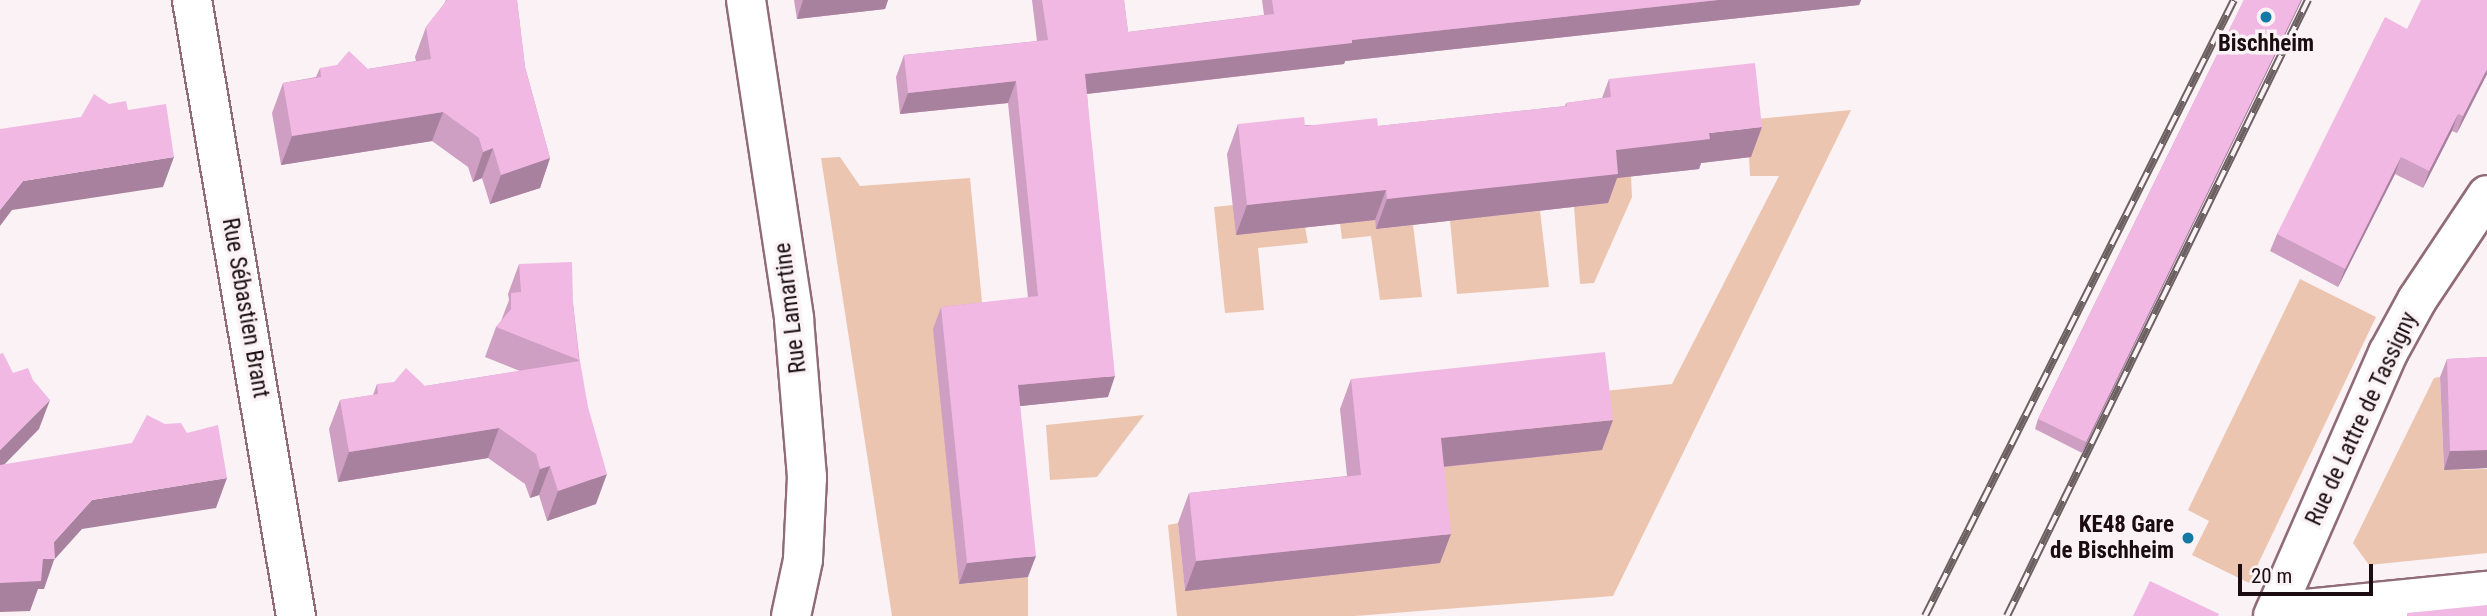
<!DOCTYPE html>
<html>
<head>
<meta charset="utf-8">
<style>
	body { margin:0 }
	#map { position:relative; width:2487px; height:616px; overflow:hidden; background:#faf2f4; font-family:"Roboto Condensed",sans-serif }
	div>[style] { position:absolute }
	.green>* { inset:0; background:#ecc5b0 }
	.roads { filter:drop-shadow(2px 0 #906c77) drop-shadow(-2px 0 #906c77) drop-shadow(0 2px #906c77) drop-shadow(0 -2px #906c77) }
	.street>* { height:38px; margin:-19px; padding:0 19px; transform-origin:19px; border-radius:19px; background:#fff }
	.rail>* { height:8px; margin-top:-4px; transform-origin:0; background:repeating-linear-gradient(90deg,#faf2f4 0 16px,#6c6063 0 32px); box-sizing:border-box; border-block:2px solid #6c6063 }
	.wall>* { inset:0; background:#ce9ec3 }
	.shaded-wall>* { inset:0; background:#a8819f }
	.building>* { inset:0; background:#f0b8e3 }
	.dots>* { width:19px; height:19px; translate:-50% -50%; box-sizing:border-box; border:4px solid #faf2f4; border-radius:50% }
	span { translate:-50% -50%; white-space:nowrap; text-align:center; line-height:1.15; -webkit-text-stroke:7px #faf2f4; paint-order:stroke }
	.poi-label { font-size:23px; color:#1a0c10; font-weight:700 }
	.right { translate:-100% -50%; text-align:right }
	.street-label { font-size:23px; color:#1a0c10 }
	.scale { position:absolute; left:2238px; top:564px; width:135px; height:32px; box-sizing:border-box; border:4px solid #1a0c10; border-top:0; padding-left:9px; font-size:21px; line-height:24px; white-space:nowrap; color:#1a0c10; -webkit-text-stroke:5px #faf2f4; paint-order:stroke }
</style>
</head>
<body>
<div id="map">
	<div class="green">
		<div style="clip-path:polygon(1851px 110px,1613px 596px,1355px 616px,1177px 616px,1168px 525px,1178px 523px,1185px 590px,1408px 471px,1595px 392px,1672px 384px,1779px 176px,1750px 176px,1747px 120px)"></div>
		<div style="clip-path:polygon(840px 157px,860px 186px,970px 178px,984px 323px,960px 584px,1028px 577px,1028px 616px,892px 616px,821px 158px)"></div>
		<div style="clip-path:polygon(1631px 176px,1632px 197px,1594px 283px,1580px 284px,1574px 207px,1607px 203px,1605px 179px)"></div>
		<div style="clip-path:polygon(1233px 205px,1305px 227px,1308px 243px,1258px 248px,1264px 310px,1225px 313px,1214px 207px)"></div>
		<div style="clip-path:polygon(1540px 211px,1549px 287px,1457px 294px,1450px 220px)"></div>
		<div style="clip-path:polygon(1375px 220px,1377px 229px,1413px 225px,1422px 297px,1380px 300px,1371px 236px,1342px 239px,1340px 223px)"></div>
		<div style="clip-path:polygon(2300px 279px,2376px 317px,2249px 583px,2192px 555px,2209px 521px,2188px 510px)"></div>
		<div style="clip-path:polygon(2440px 377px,2444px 470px,2487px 469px,2487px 553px,2369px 565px,2353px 543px,2434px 378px)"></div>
		<div style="clip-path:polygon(1144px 415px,1097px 477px,1050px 480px,1046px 425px)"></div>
	</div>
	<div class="roads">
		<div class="street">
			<div style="left:192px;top:0;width:625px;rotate:80.42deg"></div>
			<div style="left:746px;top:0;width:323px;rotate:81.4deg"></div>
			<div style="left:794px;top:319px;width:159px;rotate:85.3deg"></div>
			<div style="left:807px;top:477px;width:83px;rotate:92.8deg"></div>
			<div style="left:803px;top:560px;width:57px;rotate:102.1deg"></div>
			<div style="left:2275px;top:612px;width:213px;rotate:-5.7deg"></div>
			<div style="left:2273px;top:616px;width:287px;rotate:-66.4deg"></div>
			<div style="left:2388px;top:353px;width:60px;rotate:-61.3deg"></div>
			<div style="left:2417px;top:300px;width:126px;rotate:-56.3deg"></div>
		</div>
	</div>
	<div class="rail">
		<div style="left:1925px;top:616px;width:689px;rotate:-63.36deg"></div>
		<div style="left:2007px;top:616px;width:686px;rotate:-63.96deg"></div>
	</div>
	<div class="wall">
		<div style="clip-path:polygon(446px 0,517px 0,525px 67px,550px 158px,540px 188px,490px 204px,482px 178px,473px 182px,468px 167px,432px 141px,281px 165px,272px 113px,283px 83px,316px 77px,320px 68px,368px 69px,416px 61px,415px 57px,426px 27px,444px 4px)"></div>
		<div style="clip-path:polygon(794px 0,888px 0,885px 9px,797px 19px)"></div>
		<div style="clip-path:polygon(1032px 0,1124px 0,1128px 32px,1264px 15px,1262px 0,1861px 0,1859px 5px,1345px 61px,1344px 64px,1087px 94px,1108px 397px,1020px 406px,1028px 577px,959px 584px,933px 329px,941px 307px,1028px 298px,1008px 103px,900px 114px,896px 77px,904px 55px,1037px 41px)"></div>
		<div style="clip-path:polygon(2244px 0,2302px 0,2082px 453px,2035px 429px,2038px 419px)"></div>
		<div style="clip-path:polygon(2407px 29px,2487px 74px,2457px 133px,2452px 131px,2423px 188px,2395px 174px,2338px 287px,2270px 251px,2277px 234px)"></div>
		<div style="clip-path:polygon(1609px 79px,1751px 157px,1701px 163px,1699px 169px,1617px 178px,1608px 203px,1376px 229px,1375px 220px,1236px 235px,1227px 154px,1238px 124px,1378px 126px,1565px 106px,1566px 103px,1602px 98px)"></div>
		<div style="clip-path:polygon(519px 264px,573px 303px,596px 504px,547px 521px,539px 495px,530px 498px,525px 484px,488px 458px,338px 482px,329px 429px,340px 400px,373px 395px,377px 384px,425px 386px,520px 371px,485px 357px,496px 327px,501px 321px,509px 300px,508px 294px)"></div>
		<div style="clip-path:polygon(2487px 357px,2487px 468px,2444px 470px,2440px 377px,2447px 359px)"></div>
		<div style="clip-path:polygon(1351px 379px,1602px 450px,1444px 467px,1440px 563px,1185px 591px,1178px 523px,1189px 493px,1347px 476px,1340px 409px)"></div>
	</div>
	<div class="shaded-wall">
		<div style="clip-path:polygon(803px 0,888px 0,885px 9px,797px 19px)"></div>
		<div style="clip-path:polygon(1718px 0,1861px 0,1859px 5px,1345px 61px,1344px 64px,1077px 95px,1085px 74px,1352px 40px)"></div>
		<div style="clip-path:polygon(2301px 0,2302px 0,2082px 453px,2086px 442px)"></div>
		<div style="clip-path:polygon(2487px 69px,2487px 74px,2457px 133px,2463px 116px)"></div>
		<div style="clip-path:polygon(1016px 81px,1008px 103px,900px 114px,908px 93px)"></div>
		<div style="clip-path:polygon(443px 112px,432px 141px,281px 165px,292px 136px)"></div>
		<div style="clip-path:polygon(2458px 114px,2452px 131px,2423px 188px,2429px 171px)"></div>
		<div style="clip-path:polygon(1762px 127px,1751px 157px,1701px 163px,1699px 169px,1617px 178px,1608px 203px,1376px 229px,1387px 199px,1616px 150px,1709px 133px)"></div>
		<div style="clip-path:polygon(493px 148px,482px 178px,473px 182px,483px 152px)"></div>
		<div style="clip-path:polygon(174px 157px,163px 187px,12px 210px,0 226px,0 210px,23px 181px)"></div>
		<div style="clip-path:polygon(2401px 157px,2395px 174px,2338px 287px,2345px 269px)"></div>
		<div style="clip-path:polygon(550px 158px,540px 188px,490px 204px,501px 175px)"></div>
		<div style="clip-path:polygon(1386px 190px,1375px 220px,1236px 235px,1247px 205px)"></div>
		<div style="clip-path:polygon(1115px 376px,1108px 397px,1011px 407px,1018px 385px)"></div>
		<div style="clip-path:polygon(50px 400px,39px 429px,0 469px,0 450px)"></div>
		<div style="clip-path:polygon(1613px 420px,1602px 450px,1430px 468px,1441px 438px)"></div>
		<div style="clip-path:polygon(499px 428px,488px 458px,338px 482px,349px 452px)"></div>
		<div style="clip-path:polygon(2487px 450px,2487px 468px,2444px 470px,2450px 451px)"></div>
		<div style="clip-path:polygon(550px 466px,539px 495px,530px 498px,540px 469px)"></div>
		<div style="clip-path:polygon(607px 474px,596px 504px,547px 521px,558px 491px)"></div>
		<div style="clip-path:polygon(227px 478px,216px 508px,82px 529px,54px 560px,44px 589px,38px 589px,30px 611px,0 612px,0 583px,43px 559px,54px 542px,92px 500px)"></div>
		<div style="clip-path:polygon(1451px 534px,1440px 563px,1185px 591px,1196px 561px)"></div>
		<div style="clip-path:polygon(1036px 556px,1028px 577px,959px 584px,967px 563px)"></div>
	</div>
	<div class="building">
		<div style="clip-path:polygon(447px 0,517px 0,525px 67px,550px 158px,501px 175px,493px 148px,483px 152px,479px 138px,443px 112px,292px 136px,283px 83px,321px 77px,320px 68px,337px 65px,349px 51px,368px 69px,431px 59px,426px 27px)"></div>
		<div style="clip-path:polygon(1042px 0,1124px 0,1128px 32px,1274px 14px,1272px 0,1718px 0,1352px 40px,1352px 43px,1085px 74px,1115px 376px,1018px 385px,1036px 556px,967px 563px,941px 307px,1038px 296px,1016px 81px,908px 93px,904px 55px,1048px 40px)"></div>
		<div style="clip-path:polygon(2244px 0,2301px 0,2086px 442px,2038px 419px)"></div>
		<div style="clip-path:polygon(2421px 0,2487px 0,2487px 69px,2463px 116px,2458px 114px,2429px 171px,2401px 157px,2345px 269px,2277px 234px,2385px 17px,2407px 29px)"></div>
		<div style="clip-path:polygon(1755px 63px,1762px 127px,1709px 133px,1710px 139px,1616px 150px,1618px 174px,1387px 199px,1386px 190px,1247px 205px,1238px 124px,1304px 117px,1305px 126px,1377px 118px,1378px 126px,1567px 106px,1566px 103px,1611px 97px,1609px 79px)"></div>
		<div style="clip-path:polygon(94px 94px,109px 104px,126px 101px,128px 110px,166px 104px,174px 157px,23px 181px,0 210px,0 129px,81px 117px)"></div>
		<div style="clip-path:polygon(572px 262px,573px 303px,579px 360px,496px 327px,511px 309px,511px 293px,521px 292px,519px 264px)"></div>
		<div style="clip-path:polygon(1605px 352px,1613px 420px,1441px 438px,1451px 534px,1196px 561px,1189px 493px,1361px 475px,1351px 379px)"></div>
		<div style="clip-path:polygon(3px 353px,13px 373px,28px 368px,33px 380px,50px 400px,0 450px,0 354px)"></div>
		<div style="clip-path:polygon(2487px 357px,2487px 450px,2450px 451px,2447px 359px)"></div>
		<div style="clip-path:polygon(580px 361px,588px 407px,607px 474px,558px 491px,550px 466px,540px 469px,536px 454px,499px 428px,349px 452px,340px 400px,378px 394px,377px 384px,394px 382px,406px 368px,425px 386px)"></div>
		<div style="clip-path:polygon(147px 415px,165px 424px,181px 423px,187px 433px,218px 425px,227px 478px,92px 500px,54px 542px,55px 559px,43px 559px,41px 581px,0 583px,0 465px,132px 443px)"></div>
		<div style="clip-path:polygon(2150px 581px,2219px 614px,2218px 616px,2133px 616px)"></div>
		<div style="clip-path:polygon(2487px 605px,2487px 616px,2407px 616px,2407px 613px)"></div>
	</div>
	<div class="dots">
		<div style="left:2266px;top:17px;background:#1579a5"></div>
		<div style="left:2188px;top:538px;background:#1579a5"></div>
	</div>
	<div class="poi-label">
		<span style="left:2266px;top:44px">Bischheim</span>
		<span class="right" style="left:2174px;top:538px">KE48 Gare<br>de Bischheim</span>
	</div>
	<div class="street-label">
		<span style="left:245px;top:308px;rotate:80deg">Rue Sébastien Brant</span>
		<span style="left:791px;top:308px;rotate:-97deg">Rue Lamartine</span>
		<span style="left:2362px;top:419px;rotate:-65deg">Rue de Lattre de Tassigny</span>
	</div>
	<div class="scale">20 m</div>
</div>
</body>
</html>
